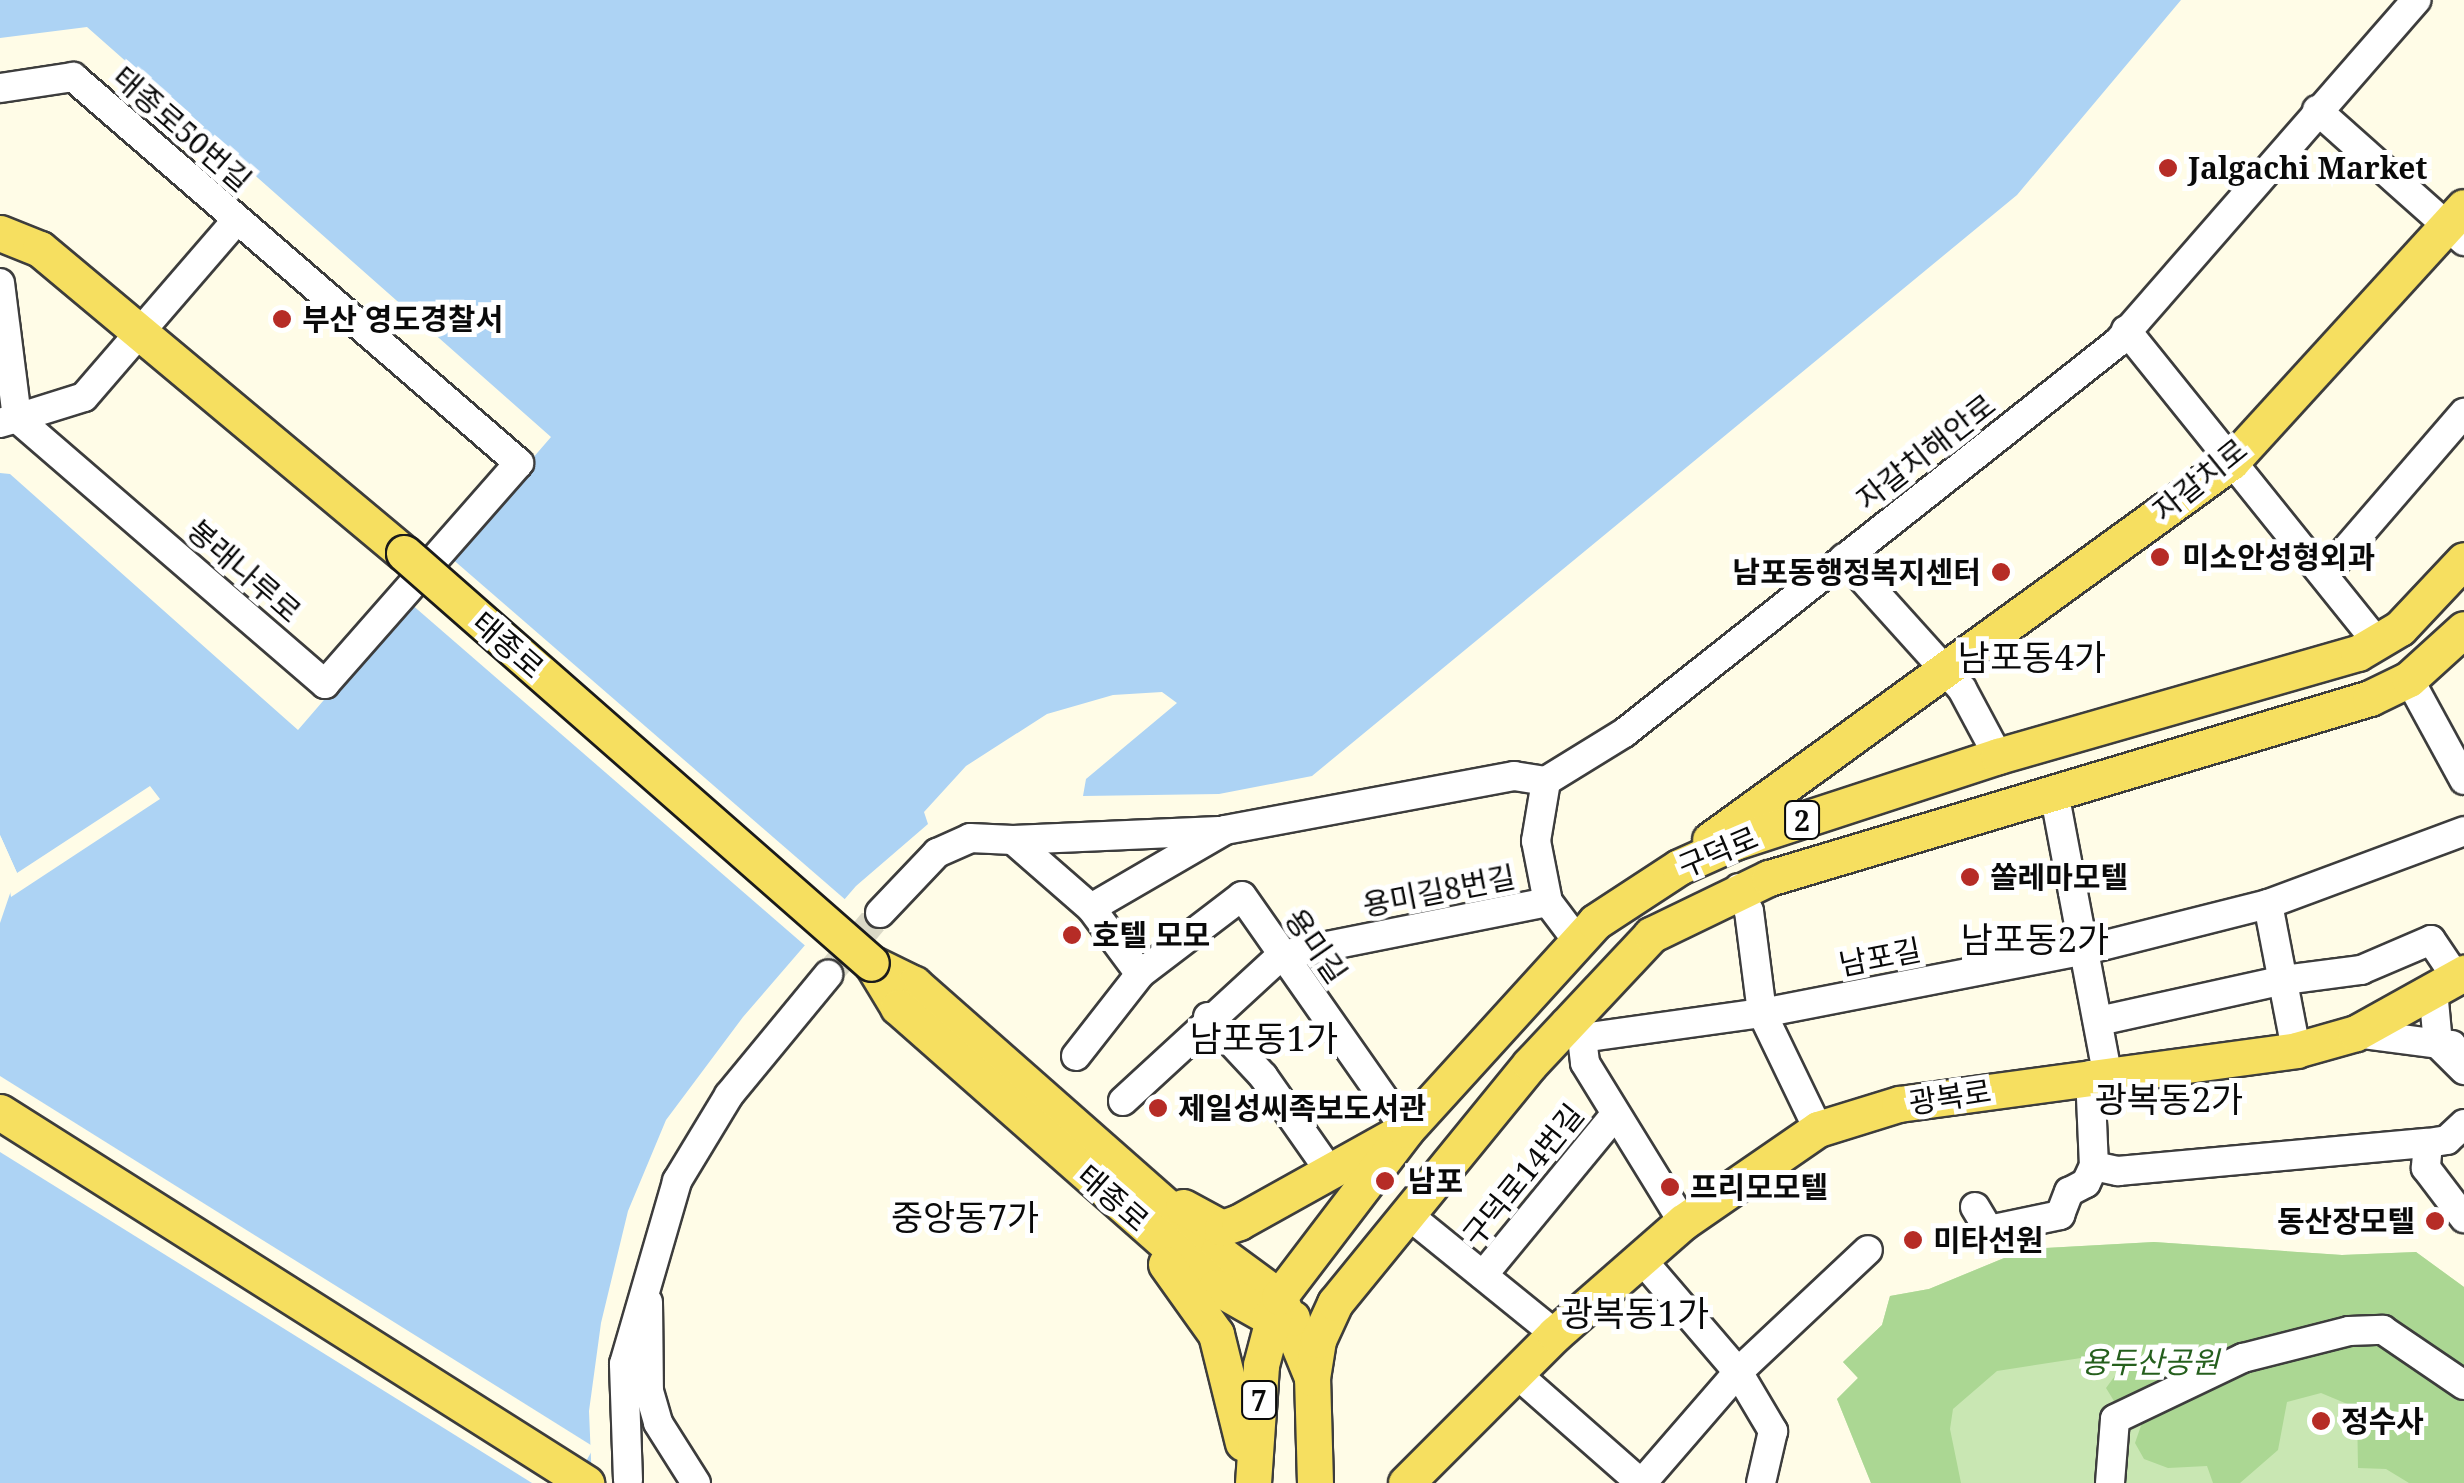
<!DOCTYPE html>
<html>
<head>
<meta charset="utf-8">
<style>
	body { margin:0 }
	#map { position:relative; width:2464px; height:1483px; overflow:hidden; background:#fffce7; font-family:"Noto Serif","Noto Sans KR",serif }
	div>[style] { position:absolute }
	.green>* { inset:0; background:#c9e7b3 }
	.forest>* { inset:0; background:#abd793 }
	.water>* { inset:0; background:#add3f4 }
	.pier>* { inset:0; background:#fffce7 }
	.minor-tunnel>* { height:28px; margin-top:-14px; transform-origin:0; background:repeating-linear-gradient(90deg,#dad8c6 0 28px,transparent 0 42px) }
	.roads { filter:drop-shadow(2px 0 #3d3d3d) drop-shadow(-2px 0 #3d3d3d) drop-shadow(0 2px #3d3d3d) drop-shadow(0 -2px #3d3d3d) }
	.minor>* { height:28px; margin:-14px; padding:0 14px; transform-origin:14px; border-radius:14px; background:#fff }
	.major>* { height:35px; margin:-17.5px; padding:0 17.5px; transform-origin:17.5px; border-radius:17.5px; background:#f6df60 }
	.bridges { filter:drop-shadow(2px 0 #1b1b1b) drop-shadow(-2px 0 #1b1b1b) drop-shadow(0 2px #1b1b1b) drop-shadow(0 -2px #1b1b1b) }
	.major-bridge>* { height:35px; margin:-17.5px; padding:0 17.5px; transform-origin:17.5px; border-radius:17.5px; background:#f6df60 }
	.dots>* { width:28px; height:28px; translate:-50% -50%; box-sizing:border-box; border:5px solid #fff; border-radius:50% }
	span { translate:-50% -50%; white-space:nowrap; text-align:center; line-height:1.15; -webkit-text-stroke:10px #fff; paint-order:stroke }
	.shield-label span { padding:2px 8px; background:#fff; border:2px solid; border-radius:8px; -webkit-text-stroke-width:0 }
	.shield-label { font-size:28px; color:#0a0a0a; font-weight:700 }
	.street-label { font-size:30px; color:#0a0a0a }
	.poi-label { font-size:30px; color:#0a0a0a; font-weight:700 }
	.left { translate:0 -50%; text-align:left }
	.right { translate:-100% -50%; text-align:right }
	.park-label { font-size:30px; color:#255f1d; font-style:italic }
	.quarter-label { font-size:35px; color:#0a0a0a }
</style>
</head>
<body>
<div id="map">
	<div class="green">
		<div style="clip-path:polygon(2154px 1242px,2342px 1255px,2416px 1252px,2464px 1287px,2464px 1483px,1871px 1483px,1837px 1399px,1858px 1378px,1843px 1362px,1882px 1325px,1890px 1296px,1929px 1289px,2026px 1249px)"></div>
	</div>
	<div class="forest">
		<div style="clip-path:polygon(2154px 1242px,2342px 1255px,2416px 1252px,2464px 1287px,2464px 1483px,2409px 1483px,2386px 1469px,2358px 1468px,2357px 1408px,2321px 1393px,2287px 1402px,2278px 1450px,2240px 1483px,2213px 1483px,2207px 1466px,2168px 1468px,2144px 1459px,2135px 1443px,2153px 1391px,2114px 1401px,2106px 1388px,2120px 1369px,2094px 1356px,1997px 1371px,1953px 1409px,1950px 1429px,1961px 1483px,1871px 1483px,1837px 1399px,1858px 1378px,1843px 1362px,1882px 1325px,1890px 1296px,1929px 1289px,2026px 1249px)"></div>
	</div>
	<div class="water">
		<div style="clip-path:polygon(0 0,2181px 0,2017px 195px,1312px 776px,1219px 794px,1083px 796px,1086px 779px,1177px 703px,1162px 692px,1113px 695px,1047px 714px,966px 766px,924px 812px,928px 824px,856px 886px,743px 1017px,666px 1120px,628px 1211px,601px 1323px,589px 1411px,592px 1483px,0 1483px,0 923px,17px 873px,0 835px,0 473px,10px 474px,298px 730px,551px 437px,87px 27px,0 38px)"></div>
	</div>
	<div class="pier">
		<div style="clip-path:polygon(450px 557px,848px 902px,809px 949px,410px 603px)"></div>
		<div style="clip-path:polygon(150px 786px,160px 799px,11px 897px,0 835px,17px 873px)"></div>
		<div style="clip-path:polygon(0 1076px,594px 1447px,574px 1483px,532px 1483px,0 1152px)"></div>
	</div>
	<div class="minor-tunnel">
		<div style="left:828px;top:975px;width:81px;rotate:-50deg"></div>
	</div>
	<div class="roads">
		<div class="minor">
			<div style="left:0;top:88px;width:74px;rotate:-8.6deg"></div>
			<div style="left:73px;top:77px;width:590px;rotate:40.88deg"></div>
			<div style="left:519px;top:463px;width:294px;rotate:131.3deg"></div>
			<div style="left:325px;top:684px;width:407px;rotate:-139.2deg"></div>
			<div style="left:17px;top:418px;width:18px;rotate:164deg"></div>
			<div style="left:2317px;top:110px;width:197px;rotate:41.7deg"></div>
			<div style="left:0;top:283px;width:136px;rotate:82.8deg"></div>
			<div style="left:17px;top:418px;width:70px;rotate:-17.4deg"></div>
			<div style="left:84px;top:397px;width:234px;rotate:-49.2deg"></div>
			<div style="left:2126px;top:330px;width:402px;rotate:51.2deg"></div>
			<div style="left:1844px;top:558px;width:176px;rotate:48deg"></div>
			<div style="left:1962px;top:689px;width:76px;rotate:61.8deg"></div>
			<div style="left:2325px;top:574px;width:213px;rotate:-49.2deg"></div>
			<div style="left:2409px;top:679px;width:115px;rotate:61.4deg"></div>
			<div style="left:2054px;top:792px;width:286px;rotate:79.3deg"></div>
			<div style="left:1013px;top:840px;width:206px;rotate:-2.5deg"></div>
			<div style="left:1739px;top:888px;width:25px;rotate:67deg"></div>
			<div style="left:1749px;top:911px;width:103px;rotate:82.7deg"></div>
			<div style="left:1762px;top:1013px;width:129px;rotate:64.2deg"></div>
			<div style="left:2268px;top:904px;width:149px;rotate:79.1deg"></div>
			<div style="left:1091px;top:908px;width:155px;rotate:-30.2deg"></div>
			<div style="left:1225px;top:830px;width:294px;rotate:-10.6deg"></div>
			<div style="left:1514px;top:776px;width:32px;rotate:9deg"></div>
			<div style="left:880px;top:913px;width:83px;rotate:-46.5deg"></div>
			<div style="left:937px;top:853px;width:36px;rotate:-24deg"></div>
			<div style="left:970px;top:838px;width:43px;rotate:2.7deg"></div>
			<div style="left:1013px;top:840px;width:103px;rotate:41.1deg"></div>
			<div style="left:1091px;top:908px;width:82px;rotate:53.4deg"></div>
			<div style="left:1576px;top:939px;width:46px;rotate:-127.1deg"></div>
			<div style="left:1548px;top:902px;width:62px;rotate:-101.1deg"></div>
			<div style="left:1536px;top:841px;width:61px;rotate:-80.5deg"></div>
			<div style="left:1546px;top:781px;width:92px;rotate:-31.6deg"></div>
			<div style="left:1624px;top:733px;width:630px;rotate:-38.36deg"></div>
			<div style="left:2118px;top:342px;width:454px;rotate:-48.9deg"></div>
			<div style="left:2433px;top:990px;width:54px;rotate:84.7deg"></div>
			<div style="left:2438px;top:1044px;width:14px;rotate:4deg"></div>
			<div style="left:1208px;top:1017px;width:81px;rotate:47deg"></div>
			<div style="left:1263px;top:1076px;width:113px;rotate:55deg"></div>
			<div style="left:2099px;top:1021px;width:189px;rotate:-12.5deg"></div>
			<div style="left:2284px;top:980px;width:78px;rotate:-7.4deg"></div>
			<div style="left:2361px;top:970px;width:76px;rotate:-23.2deg"></div>
			<div style="left:2431px;top:940px;width:45px;rotate:56deg"></div>
			<div style="left:1565px;top:1023px;width:23px;rotate:41deg"></div>
			<div style="left:1582px;top:1038px;width:182px;rotate:-7.9deg"></div>
			<div style="left:1762px;top:1013px;width:330px;rotate:-11deg"></div>
			<div style="left:2086px;top:950px;width:188px;rotate:-14.2deg"></div>
			<div style="left:2268px;top:904px;width:209px;rotate:-20.4deg"></div>
			<div style="left:2356px;top:1033px;width:83px;rotate:7.6deg"></div>
			<div style="left:2438px;top:1044px;width:37px;rotate:45deg"></div>
			<div style="left:1582px;top:1038px;width:25px;rotate:83deg"></div>
			<div style="left:1585px;top:1063px;width:187px;rotate:58.4deg"></div>
			<div style="left:1076px;top:1056px;width:104px;rotate:-52deg"></div>
			<div style="left:1140px;top:974px;width:128px;rotate:-37.4deg"></div>
			<div style="left:1242px;top:896px;width:286px;rotate:55deg"></div>
			<div style="left:2090px;top:1075px;width:91px;rotate:87.5deg"></div>
			<div style="left:2094px;top:1166px;width:25px;rotate:12deg"></div>
			<div style="left:2118px;top:1171px;width:311px;rotate:-5.2deg"></div>
			<div style="left:1123px;top:1101px;width:216px;rotate:-42.6deg"></div>
			<div style="left:1282px;top:955px;width:271px;rotate:-11.3deg"></div>
			<div style="left:2464px;top:1124px;width:23px;rotate:137deg"></div>
			<div style="left:2447px;top:1140px;width:19px;rotate:171deg"></div>
			<div style="left:2428px;top:1143px;width:25px;rotate:95deg"></div>
			<div style="left:2426px;top:1168px;width:63px;rotate:52.8deg"></div>
			<div style="left:1975px;top:1207px;width:27px;rotate:59deg"></div>
			<div style="left:1989px;top:1230px;width:73px;rotate:-11.9deg"></div>
			<div style="left:2060px;top:1215px;width:25px;rotate:-69deg"></div>
			<div style="left:2069px;top:1192px;width:19px;rotate:-28deg"></div>
			<div style="left:2086px;top:1183px;width:19px;rotate:-65deg"></div>
			<div style="left:1407px;top:1214px;width:191px;rotate:39deg"></div>
			<div style="left:1643px;top:1261px;width:146px;rotate:49.4deg"></div>
			<div style="left:1738px;top:1372px;width:69px;rotate:59.3deg"></div>
			<div style="left:1773px;top:1431px;width:53px;rotate:103deg"></div>
			<div style="left:1483px;top:1275px;width:206px;rotate:-50.5deg"></div>
			<div style="left:648px;top:1302px;width:89px;rotate:89.4deg"></div>
			<div style="left:649px;top:1391px;width:33px;rotate:74deg"></div>
			<div style="left:658px;top:1423px;width:71px;rotate:57.7deg"></div>
			<div style="left:1519px;top:1376px;width:162px;rotate:41.3deg"></div>
			<div style="left:628px;top:1480px;width:116px;rotate:-92deg"></div>
			<div style="left:624px;top:1364px;width:191px;rotate:-73.8deg"></div>
			<div style="left:677px;top:1181px;width:100px;rotate:-58.8deg"></div>
			<div style="left:729px;top:1095px;width:156px;rotate:-50.5deg"></div>
			<div style="left:1642px;top:1483px;width:147px;rotate:-49.1deg"></div>
			<div style="left:1738px;top:1372px;width:178px;rotate:-43.2deg"></div>
			<div style="left:2110px;top:1483px;width:64px;rotate:-85.5deg"></div>
			<div style="left:2115px;top:1419px;width:142px;rotate:-25.5deg"></div>
			<div style="left:2243px;top:1358px;width:109px;rotate:-14.3deg"></div>
			<div style="left:2349px;top:1331px;width:34px;rotate:-2deg"></div>
			<div style="left:2383px;top:1330px;width:98px;rotate:34.2deg"></div>
		</div>
		<div class="major">
			<div style="left:0;top:233px;width:43px;rotate:21.8deg"></div>
			<div style="left:40px;top:249px;width:474px;rotate:39.9deg"></div>
			<div style="left:1710px;top:840px;width:644px;rotate:-35.96deg"></div>
			<div style="left:2231px;top:462px;width:345px;rotate:-47.6deg"></div>
			<div style="left:871px;top:963px;width:48px;rotate:26deg"></div>
			<div style="left:914px;top:984px;width:405px;rotate:41.4deg"></div>
			<div style="left:1218px;top:1252px;width:76px;rotate:36.4deg"></div>
			<div style="left:1279px;top:1297px;width:84px;rotate:67.7deg"></div>
			<div style="left:872px;top:964px;width:50px;rotate:58.8deg"></div>
			<div style="left:898px;top:1007px;width:424px;rotate:41.4deg"></div>
			<div style="left:1216px;top:1287px;width:61px;rotate:29.5deg"></div>
			<div style="left:1269px;top:1317px;width:23px;rotate:2deg"></div>
			<div style="left:0;top:1112px;width:694px;rotate:32.34deg"></div>
			<div style="left:1183px;top:1207px;width:44px;rotate:28.3deg"></div>
			<div style="left:1222px;top:1228px;width:18px;rotate:-19deg"></div>
			<div style="left:1239px;top:1222px;width:185px;rotate:-29.1deg"></div>
			<div style="left:1166px;top:1264px;width:86px;rotate:54.5deg"></div>
			<div style="left:1216px;top:1334px;width:112px;rotate:76.1deg"></div>
			<div style="left:1253px;top:1483px;width:118px;rotate:-86.1deg"></div>
			<div style="left:1261px;top:1365px;width:70px;rotate:-75.2deg"></div>
			<div style="left:1279px;top:1297px;width:210px;rotate:-52.7deg"></div>
			<div style="left:1406px;top:1130px;width:281px;rotate:-47.7deg"></div>
			<div style="left:1595px;top:922px;width:100px;rotate:-33.2deg"></div>
			<div style="left:1679px;top:867px;width:61px;rotate:-24.1deg"></div>
			<div style="left:1735px;top:842px;width:277px;rotate:-18.1deg"></div>
			<div style="left:1998px;top:756px;width:374px;rotate:-16deg"></div>
			<div style="left:2358px;top:653px;width:49px;rotate:-30.8deg"></div>
			<div style="left:2400px;top:628px;width:93px;rotate:-46.7deg"></div>
			<div style="left:1315px;top:1483px;width:105px;rotate:-91.6deg"></div>
			<div style="left:1312px;top:1378px;width:38px;rotate:-81deg"></div>
			<div style="left:1318px;top:1340px;width:41px;rotate:-65.3deg"></div>
			<div style="left:1335px;top:1303px;width:308px;rotate:-50.8deg"></div>
			<div style="left:1530px;top:1064px;width:177px;rotate:-46.8deg"></div>
			<div style="left:1651px;top:935px;width:131px;rotate:-25.8deg"></div>
			<div style="left:1769px;top:878px;width:627px;rotate:-16.67deg"></div>
			<div style="left:2370px;top:698px;width:43px;rotate:-26deg"></div>
			<div style="left:2409px;top:679px;width:74px;rotate:-42.3deg"></div>
			<div style="left:1406px;top:1483px;width:211px;rotate:-45deg"></div>
			<div style="left:1555px;top:1334px;width:170px;rotate:-41.2deg"></div>
			<div style="left:1683px;top:1222px;width:164px;rotate:-34.6deg"></div>
			<div style="left:1818px;top:1129px;width:85px;rotate:-17.2deg"></div>
			<div style="left:1899px;top:1104px;width:401px;rotate:-7.7deg"></div>
			<div style="left:2296px;top:1050px;width:62px;rotate:-15.8deg"></div>
			<div style="left:2356px;top:1033px;width:124px;rotate:-29.1deg"></div>
		</div>
	</div>
	<div class="bridges">
		<div class="major-bridge">
			<div style="left:404px;top:553px;width:621px;rotate:41.28deg"></div>
		</div>
	</div>
	<div class="dots">
		<div style="left:2168px;top:168px;background:#b62c26"></div>
		<div style="left:282px;top:319px;background:#b62c26"></div>
		<div style="left:2160px;top:557px;background:#b62c26"></div>
		<div style="left:2001px;top:572px;background:#b62c26"></div>
		<div style="left:1970px;top:877px;background:#b62c26"></div>
		<div style="left:1072px;top:935px;background:#b62c26"></div>
		<div style="left:1158px;top:1108px;background:#b62c26"></div>
		<div style="left:1385px;top:1181px;background:#b62c26"></div>
		<div style="left:1670px;top:1187px;background:#b62c26"></div>
		<div style="left:2435px;top:1221px;background:#b62c26"></div>
		<div style="left:1913px;top:1240px;background:#b62c26"></div>
		<div style="left:2321px;top:1421px;background:#b62c26"></div>
	</div>
	<div class="shield-label">
		<span style="left:1802px;top:820px">2</span>
		<span style="left:1259px;top:1400px">7</span>
	</div>
	<div class="street-label">
		<span style="left:182px;top:129px;rotate:41deg">태종로50번길</span>
		<span style="left:1926px;top:452px;rotate:-38deg">자갈치해안로</span>
		<span style="left:2200px;top:480px;rotate:-39deg">자갈치로</span>
		<span style="left:244px;top:571px;rotate:41deg">봉래나루로</span>
		<span style="left:508px;top:645px;rotate:41deg">태종로</span>
		<span style="left:1718px;top:852px;rotate:-23deg">구덕로</span>
		<span style="left:1439px;top:891px;rotate:-11deg">용미길8번길</span>
		<span style="left:1316px;top:946px;rotate:55deg">용미길</span>
		<span style="left:1880px;top:957px;rotate:-11deg">남포길</span>
		<span style="left:1950px;top:1097px;rotate:-9deg">광복로</span>
		<span style="left:1523px;top:1175px;rotate:-51deg">구덕로14번길</span>
		<span style="left:1113px;top:1198px;rotate:41deg">태종로</span>
	</div>
	<div class="poi-label">
		<span class="left" style="left:2188px;top:168px">Jalgachi Market</span>
		<span class="left" style="left:302px;top:319px">부산 영도경찰서</span>
		<span class="left" style="left:2182px;top:557px">미소안성형외과</span>
		<span class="right" style="left:1981px;top:572px">남포동행정복지센터</span>
		<span class="left" style="left:1990px;top:877px">쏠레마모텔</span>
		<span class="left" style="left:1092px;top:935px">호텔 모모</span>
		<span class="left" style="left:1178px;top:1108px">제일성씨족보도서관</span>
		<span class="left" style="left:1408px;top:1181px">남포</span>
		<span class="left" style="left:1690px;top:1187px">프리모모텔</span>
		<span class="right" style="left:2415px;top:1221px">동산장모텔</span>
		<span class="left" style="left:1933px;top:1240px">미타선원</span>
		<span class="left" style="left:2341px;top:1421px">정수사</span>
	</div>
	<div class="park-label">
		<span style="left:2150px;top:1362px">용두산공원</span>
	</div>
	<div class="quarter-label">
		<span style="left:2032px;top:657px">남포동4가</span>
		<span style="left:2035px;top:939px">남포동2가</span>
		<span style="left:1264px;top:1038px">남포동1가</span>
		<span style="left:2169px;top:1099px">광복동2가</span>
		<span style="left:965px;top:1217px">중앙동7가</span>
		<span style="left:1635px;top:1313px">광복동1가</span>
	</div>
</div>
</body>
</html>
